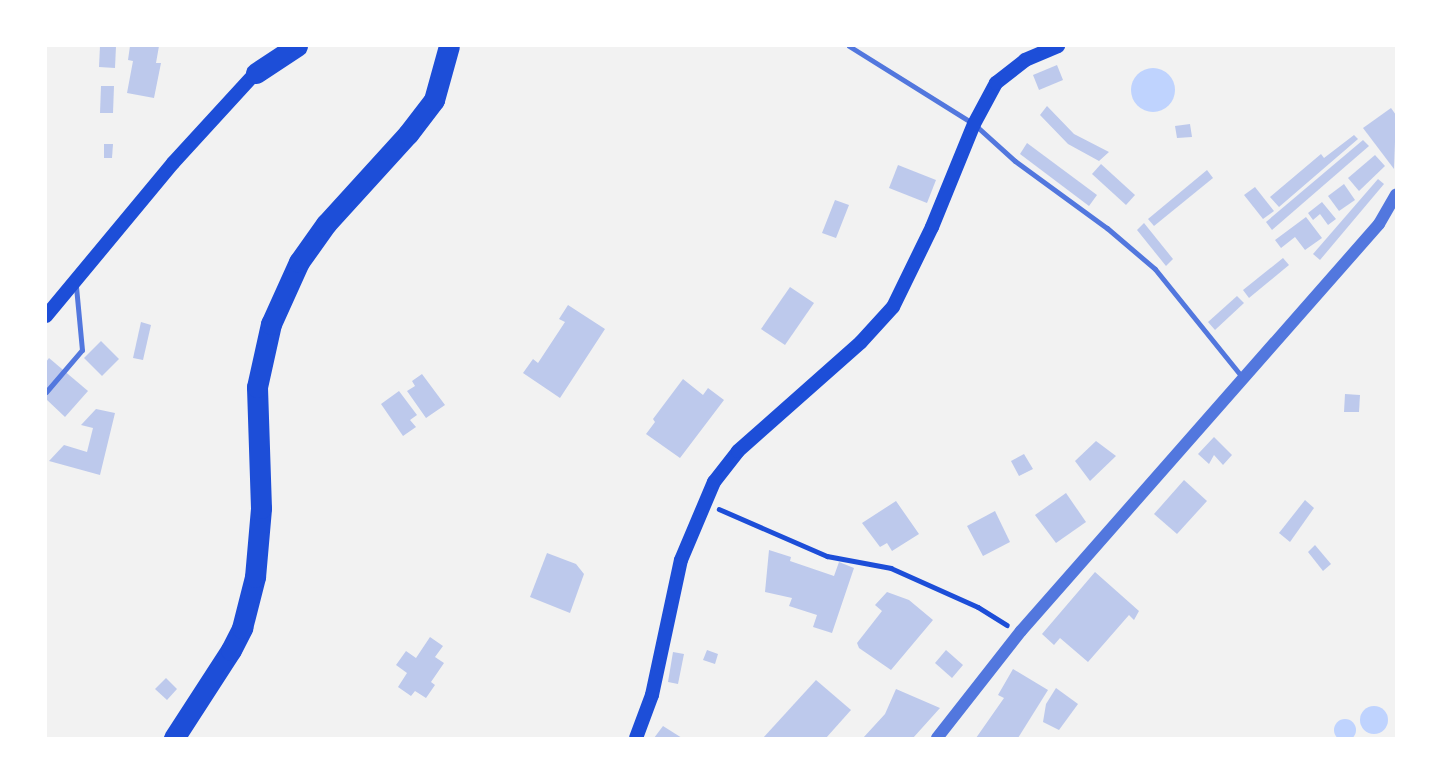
<!DOCTYPE html>
<html>
<head>
<meta charset="utf-8">
<style>
	body { margin:0 }
	#map { position:relative; width:1442px; height:784px; overflow:hidden; background:#f2f2f2; font-family:Inter,sans-serif }
	div>[style] { position:absolute }
	.water>* { inset:0; background:#bfd3fe }
	.round { border-radius:50% }
	.building>* { inset:0; background:#bdc9ec }
	.path>* { height:4.5px; margin:-2.25px; padding:0 2.25px; transform-origin:2.25px; border-radius:2.25px; background:#1d4ed8 }
	.service>* { height:5px; margin:-2.5px; padding:0 2.5px; transform-origin:2.5px; border-radius:2.5px; background:#5277de }
	.tertiary>* { height:12px; margin:-6px; padding:0 6px; transform-origin:6px; border-radius:6px; background:#5277de }
	.secondary>* { height:14px; margin:-7px; padding:0 7px; transform-origin:7px; border-radius:7px; background:#1d4ed8 }
	.motorway>* { height:21px; margin:-10.5px; padding:0 10.5px; transform-origin:10.5px; border-radius:10.5px; background:#1d4ed8 }
	span { translate:-50% -50%; white-space:nowrap; text-align:center; line-height:1.15; -webkit-text-stroke:7px #fff; paint-order:stroke }
	.frame { position:absolute; inset:0; border:47px solid #fff; pointer-events:none }
</style>
</head>
<body>
<div id="map">
	<div class="water">
		<div class="round" style="left:1131px;top:68px;width:44px;height:44px"></div>
		<div class="round" style="left:1360px;top:706px;width:28px;height:28px"></div>
		<div class="round" style="left:1334px;top:719px;width:22px;height:22px"></div>
	</div>
	<div class="building">
		<div style="clip-path:polygon(100px 46px,116px 46px,115px 68px,99px 67px)"></div>
		<div style="clip-path:polygon(130px 46px,159px 46px,156px 63px,161px 63px,154px 98px,127px 93px,133px 61px,128px 60px)"></div>
		<div style="clip-path:polygon(1057px 65px,1063px 80px,1039px 90px,1033px 75px)"></div>
		<div style="clip-path:polygon(101px 86px,114px 86px,113px 113px,100px 113px)"></div>
		<div style="clip-path:polygon(1047px 106px,1074px 134px,1109px 152px,1099px 161px,1068px 144px,1040px 115px)"></div>
		<div style="clip-path:polygon(1391px 108px,1396px 115px,1394px 169px,1363px 128px)"></div>
		<div style="clip-path:polygon(1190px 124px,1192px 137px,1177px 138px,1175px 126px)"></div>
		<div style="clip-path:polygon(1354px 135px,1358px 139px,1279px 207px,1270px 197px,1321px 154px,1324px 158px)"></div>
		<div style="clip-path:polygon(1363px 140px,1369px 146px,1272px 230px,1266px 222px)"></div>
		<div style="clip-path:polygon(1027px 143px,1097px 195px,1089px 206px,1020px 154px)"></div>
		<div style="clip-path:polygon(104px 144px,113px 144px,112px 158px,104px 158px)"></div>
		<div style="clip-path:polygon(1375px 155px,1385px 166px,1359px 191px,1348px 178px)"></div>
		<div style="clip-path:polygon(1101px 164px,1135px 195px,1126px 205px,1092px 174px)"></div>
		<div style="clip-path:polygon(898px 165px,936px 180px,927px 203px,889px 188px)"></div>
		<div style="clip-path:polygon(1207px 170px,1213px 178px,1154px 226px,1148px 219px)"></div>
		<div style="clip-path:polygon(1378px 179px,1384px 184px,1320px 260px,1313px 254px)"></div>
		<div style="clip-path:polygon(1344px 184px,1355px 200px,1339px 211px,1328px 196px)"></div>
		<div style="clip-path:polygon(1255px 187px,1274px 211px,1263px 219px,1244px 195px)"></div>
		<div style="clip-path:polygon(835px 200px,849px 205px,836px 238px,822px 233px)"></div>
		<div style="clip-path:polygon(1322px 202px,1336px 219px,1328px 225px,1320px 214px,1313px 220px,1308px 213px)"></div>
		<div style="clip-path:polygon(1306px 217px,1322px 238px,1305px 250px,1295px 237px,1281px 248px,1275px 240px)"></div>
		<div style="clip-path:polygon(1144px 223px,1173px 259px,1166px 266px,1137px 230px)"></div>
		<div style="clip-path:polygon(1283px 258px,1289px 265px,1249px 298px,1243px 290px)"></div>
		<div style="clip-path:polygon(790px 287px,814px 303px,785px 345px,761px 329px)"></div>
		<div style="clip-path:polygon(1237px 296px,1244px 303px,1215px 330px,1208px 322px)"></div>
		<div style="clip-path:polygon(568px 305px,605px 329px,560px 398px,523px 373px,533px 359px,538px 363px,565px 322px,559px 319px)"></div>
		<div style="clip-path:polygon(141px 322px,151px 325px,143px 360px,133px 358px)"></div>
		<div style="clip-path:polygon(101px 341px,119px 359px,102px 376px,84px 358px)"></div>
		<div style="clip-path:polygon(49px 358px,88px 391px,65px 417px,46px 399px,46px 362px)"></div>
		<div style="clip-path:polygon(422px 374px,445px 405px,426px 418px,407px 391px,415px 386px,412px 381px)"></div>
		<div style="clip-path:polygon(683px 379px,703px 395px,708px 388px,724px 400px,680px 458px,646px 434px,655px 422px,653px 419px)"></div>
		<div style="clip-path:polygon(399px 391px,417px 415px,410px 420px,416px 427px,403px 436px,381px 404px)"></div>
		<div style="clip-path:polygon(1345px 394px,1360px 395px,1359px 412px,1344px 412px)"></div>
		<div style="clip-path:polygon(96px 409px,115px 413px,100px 475px,49px 461px,64px 445px,87px 452px,93px 428px,81px 425px)"></div>
		<div style="clip-path:polygon(1214px 437px,1232px 455px,1223px 465px,1214px 455px,1209px 464px,1198px 454px)"></div>
		<div style="clip-path:polygon(1096px 441px,1116px 456px,1090px 481px,1075px 461px)"></div>
		<div style="clip-path:polygon(1024px 454px,1033px 469px,1019px 476px,1011px 461px)"></div>
		<div style="clip-path:polygon(1184px 480px,1207px 501px,1177px 534px,1154px 514px)"></div>
		<div style="clip-path:polygon(1066px 493px,1086px 522px,1056px 543px,1035px 515px)"></div>
		<div style="clip-path:polygon(1305px 500px,1314px 508px,1290px 542px,1279px 533px)"></div>
		<div style="clip-path:polygon(896px 501px,919px 534px,892px 551px,887px 543px,880px 547px,862px 523px)"></div>
		<div style="clip-path:polygon(995px 511px,1010px 542px,983px 556px,967px 526px)"></div>
		<div style="clip-path:polygon(1315px 545px,1331px 564px,1323px 571px,1308px 552px)"></div>
		<div style="clip-path:polygon(769px 550px,791px 557px,790px 561px,834px 576px,839px 562px,854px 568px,832px 633px,813px 627px,817px 615px,789px 606px,792px 598px,765px 592px)"></div>
		<div style="clip-path:polygon(547px 553px,576px 564px,584px 574px,570px 613px,530px 597px)"></div>
		<div style="clip-path:polygon(1095px 572px,1139px 611px,1134px 620px,1129px 615px,1088px 662px,1060px 638px,1054px 645px,1042px 634px)"></div>
		<div style="clip-path:polygon(887px 592px,909px 600px,933px 620px,891px 670px,859px 648px,857px 643px,882px 611px,875px 605px)"></div>
		<div style="clip-path:polygon(430px 637px,443px 646px,435px 657px,444px 663px,431px 682px,435px 685px,426px 698px,415px 691px,411px 696px,398px 687px,407px 673px,396px 665px,406px 651px,416px 658px)"></div>
		<div style="clip-path:polygon(707px 650px,718px 654px,715px 664px,703px 660px)"></div>
		<div style="clip-path:polygon(946px 650px,963px 665px,952px 678px,935px 663px)"></div>
		<div style="clip-path:polygon(673px 652px,684px 654px,678px 684px,668px 682px)"></div>
		<div style="clip-path:polygon(1013px 669px,1048px 690px,1018px 738px,976px 738px,1004px 698px,998px 695px)"></div>
		<div style="clip-path:polygon(166px 678px,177px 689px,167px 700px,155px 689px)"></div>
		<div style="clip-path:polygon(816px 680px,851px 710px,826px 738px,763px 738px)"></div>
		<div style="clip-path:polygon(1056px 688px,1078px 704px,1059px 730px,1043px 722px,1046px 704px)"></div>
		<div style="clip-path:polygon(896px 689px,940px 708px,913px 738px,863px 738px,885px 714px)"></div>
		<div style="clip-path:polygon(663px 726px,682px 738px,654px 738px)"></div>
	</div>
	<div class="path">
		<div style="left:719px;top:509px;width:118px;rotate:23.5deg"></div>
		<div style="left:827px;top:556px;width:65px;rotate:10.6deg"></div>
		<div style="left:891px;top:568px;width:95px;rotate:24.1deg"></div>
		<div style="left:978px;top:607px;width:34px;rotate:32deg"></div>
	</div>
	<div class="service">
		<div style="left:849px;top:46px;width:147px;rotate:32deg"></div>
		<div style="left:974px;top:124px;width:55px;rotate:42.1deg"></div>
		<div style="left:1015px;top:161px;width:114px;rotate:36.1deg"></div>
		<div style="left:1107px;top:228px;width:63px;rotate:40.5deg"></div>
		<div style="left:1155px;top:269px;width:140px;rotate:51.1deg"></div>
		<div style="left:46px;top:392px;width:55px;rotate:-49.4deg"></div>
		<div style="left:82px;top:350px;width:63px;rotate:-95.4deg"></div>
	</div>
	<div class="tertiary">
		<div style="left:937px;top:738px;width:136px;rotate:-51.9deg"></div>
		<div style="left:1021px;top:631px;width:542px;rotate:-48.66deg"></div>
		<div style="left:1379px;top:224px;width:34px;rotate:-60deg"></div>
	</div>
	<div class="secondary">
		<div style="left:46px;top:316px;width:199px;rotate:-50.3deg"></div>
		<div style="left:173px;top:163px;width:129px;rotate:-47.5deg"></div>
		<div style="left:636px;top:738px;width:46px;rotate:-69.6deg"></div>
		<div style="left:652px;top:695px;width:138px;rotate:-77.9deg"></div>
		<div style="left:681px;top:560px;width:85px;rotate:-67.1deg"></div>
		<div style="left:714px;top:482px;width:39px;rotate:-52deg"></div>
		<div style="left:738px;top:451px;width:164px;rotate:-41.5deg"></div>
		<div style="left:861px;top:342px;width:47px;rotate:-47.6deg"></div>
		<div style="left:893px;top:307px;width:89px;rotate:-64deg"></div>
		<div style="left:932px;top:227px;width:111px;rotate:-67.8deg"></div>
		<div style="left:974px;top:124px;width:47px;rotate:-61.8deg"></div>
		<div style="left:996px;top:83px;width:37px;rotate:-38deg"></div>
		<div style="left:1025px;top:60px;width:36px;rotate:-23deg"></div>
	</div>
	<div class="motorway">
		<div style="left:256px;top:73px;width:49px;rotate:-33.4deg"></div>
		<div style="left:174px;top:738px;width:105px;rotate:-57.1deg"></div>
		<div style="left:231px;top:650px;width:25px;rotate:-63deg"></div>
		<div style="left:242px;top:628px;width:53px;rotate:-75.7deg"></div>
		<div style="left:255px;top:577px;width:69px;rotate:-85deg"></div>
		<div style="left:261px;top:508px;width:121px;rotate:-91.9deg"></div>
		<div style="left:257px;top:387px;width:65px;rotate:-77.5deg"></div>
		<div style="left:271px;top:324px;width:68px;rotate:-65.7deg"></div>
		<div style="left:299px;top:262px;width:47px;rotate:-54.6deg"></div>
		<div style="left:326px;top:224px;width:122px;rotate:-47.7deg"></div>
		<div style="left:408px;top:134px;width:43px;rotate:-52.6deg"></div>
		<div style="left:434px;top:100px;width:56px;rotate:-74.5deg"></div>
	</div>
	<div class="frame"></div>
</div>
</body>
</html>
